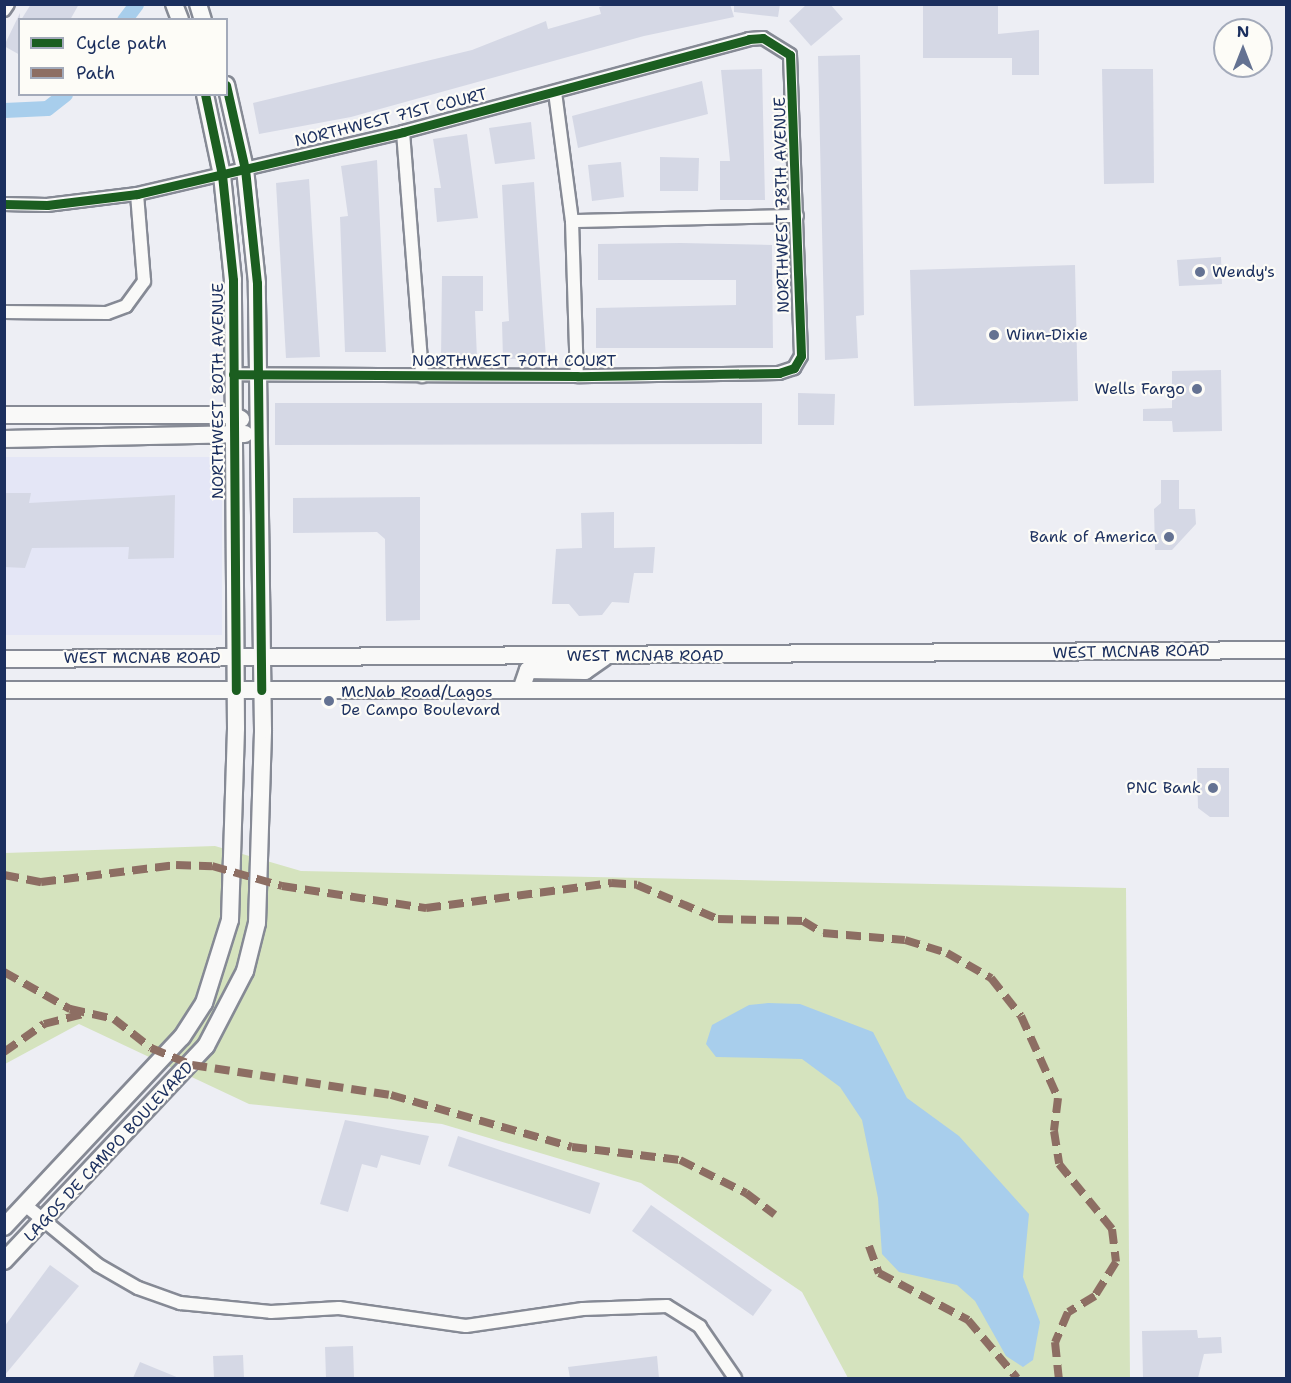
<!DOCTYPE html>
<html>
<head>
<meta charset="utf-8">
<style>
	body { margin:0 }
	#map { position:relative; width:1291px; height:1383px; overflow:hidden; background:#edeef4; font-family:"Shantell Sans",sans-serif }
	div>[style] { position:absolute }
	.built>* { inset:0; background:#e4e6f6 }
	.green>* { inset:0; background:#d5e3be }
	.water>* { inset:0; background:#a8ceec }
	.canal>* { height:15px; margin:-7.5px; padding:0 7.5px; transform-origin:7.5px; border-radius:7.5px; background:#a8ceec }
	.building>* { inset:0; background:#d5d8e5 }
	.roads { filter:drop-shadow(2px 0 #868a95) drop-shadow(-2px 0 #868a95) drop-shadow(0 2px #868a95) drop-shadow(0 -2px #868a95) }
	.street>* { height:12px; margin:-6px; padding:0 6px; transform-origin:6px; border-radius:6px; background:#f9f9f8 }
	.secondary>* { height:16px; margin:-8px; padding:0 8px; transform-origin:8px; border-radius:8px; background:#f9f9f8 }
	.quiet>* { height:8px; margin-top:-4px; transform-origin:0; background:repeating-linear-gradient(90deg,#8d6e63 0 15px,transparent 0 23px) }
	.cycleway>* { height:9px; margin:-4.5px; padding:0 4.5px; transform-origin:4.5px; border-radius:4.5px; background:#1b5e20 }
	.dots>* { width:16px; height:16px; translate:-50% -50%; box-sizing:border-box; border:3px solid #fdfcf7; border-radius:50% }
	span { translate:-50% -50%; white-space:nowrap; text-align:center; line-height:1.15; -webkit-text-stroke:4.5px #fdfcf7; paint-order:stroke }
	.street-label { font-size:16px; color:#1b2f5e }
	.poi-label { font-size:16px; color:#1b2f5e }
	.left { translate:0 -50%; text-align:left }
	.right { translate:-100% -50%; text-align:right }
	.frame { position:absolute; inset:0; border:6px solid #1b2f5e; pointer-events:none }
	.legend { position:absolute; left:18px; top:18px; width:210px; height:78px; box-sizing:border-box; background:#fdfcf7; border:2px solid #a3aaba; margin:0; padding:8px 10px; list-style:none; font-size:18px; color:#1b2f5e }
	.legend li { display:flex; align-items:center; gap:12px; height:30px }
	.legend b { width:30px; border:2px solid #a3aaba }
	.north { position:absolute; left:1213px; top:18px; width:60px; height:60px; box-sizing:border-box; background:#fdfcf7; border:2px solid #a3aaba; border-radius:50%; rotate:0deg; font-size:16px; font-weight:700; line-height:24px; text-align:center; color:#1b2f5e }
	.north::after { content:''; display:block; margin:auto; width:21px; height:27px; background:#647292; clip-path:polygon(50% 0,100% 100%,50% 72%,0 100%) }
</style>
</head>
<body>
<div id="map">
	<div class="built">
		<div style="clip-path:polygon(4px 457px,222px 457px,222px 635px,5px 635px)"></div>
	</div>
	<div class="green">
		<div style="clip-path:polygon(215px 846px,301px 871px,1126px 888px,1130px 1378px,848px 1378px,802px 1292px,641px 1183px,442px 1124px,249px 1104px,79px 1024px,5px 1064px,5px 853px)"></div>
	</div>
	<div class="water">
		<div style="clip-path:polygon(768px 1003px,800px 1004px,873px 1032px,907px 1098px,959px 1136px,1029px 1214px,1023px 1277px,1040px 1322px,1033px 1360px,1023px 1367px,1006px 1356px,975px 1301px,957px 1285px,899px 1272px,882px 1254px,878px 1198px,862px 1120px,840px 1087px,802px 1059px,716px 1057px,706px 1044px,712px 1025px,749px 1005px)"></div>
	</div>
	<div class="canal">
		<div style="left:124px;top:20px;width:20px;rotate:-53deg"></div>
		<div style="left:4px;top:110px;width:43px;rotate:-2.7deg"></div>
		<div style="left:47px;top:108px;width:23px;rotate:-38deg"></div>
	</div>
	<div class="building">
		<div style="clip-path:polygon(31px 4px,79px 4px,70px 20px,21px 20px)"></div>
		<div style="clip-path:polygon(610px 4px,730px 4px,734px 17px,644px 36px,351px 117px,259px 134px,253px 103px,472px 50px,546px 21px,548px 29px,601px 14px,599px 7px)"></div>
		<div style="clip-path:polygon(734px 4px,780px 4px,778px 17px,734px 12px)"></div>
		<div style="clip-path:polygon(807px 4px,830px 4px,843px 19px,811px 46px,789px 21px)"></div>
		<div style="clip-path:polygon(923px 4px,998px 4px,998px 34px,1039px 30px,1039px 75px,1012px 75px,1012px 58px,923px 58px)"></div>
		<div style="clip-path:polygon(20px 13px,20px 55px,4px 46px)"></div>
		<div style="clip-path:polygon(860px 55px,864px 315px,856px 316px,858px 358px,825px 360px,818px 56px)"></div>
		<div style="clip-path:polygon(762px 69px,765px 200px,720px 200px,720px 161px,730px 161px,721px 70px)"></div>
		<div style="clip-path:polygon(1102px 69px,1153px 69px,1154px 183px,1104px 184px)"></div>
		<div style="clip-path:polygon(702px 81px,708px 114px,578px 148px,572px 116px)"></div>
		<div style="clip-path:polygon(531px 122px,535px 159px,495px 164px,489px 128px)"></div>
		<div style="clip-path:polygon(467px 134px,478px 218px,437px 222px,434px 188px,441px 188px,433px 139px)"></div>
		<div style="clip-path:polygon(660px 157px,699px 158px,698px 191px,660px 191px)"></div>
		<div style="clip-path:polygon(377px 160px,386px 352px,345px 352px,340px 217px,348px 216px,341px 166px)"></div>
		<div style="clip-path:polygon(621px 162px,624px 197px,592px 201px,588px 165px)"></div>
		<div style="clip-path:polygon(309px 179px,320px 357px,286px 358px,276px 183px)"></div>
		<div style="clip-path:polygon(534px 182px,546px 358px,503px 359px,502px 322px,509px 321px,502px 185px)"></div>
		<div style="clip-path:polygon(681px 243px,772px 245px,773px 348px,596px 348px,596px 308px,736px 305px,736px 280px,598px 280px,598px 244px)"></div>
		<div style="clip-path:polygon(1221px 257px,1222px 284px,1179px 286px,1177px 260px)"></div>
		<div style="clip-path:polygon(1075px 265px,1078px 401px,914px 406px,910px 270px)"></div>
		<div style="clip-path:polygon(442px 276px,483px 276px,483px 311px,475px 311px,477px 358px,441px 359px)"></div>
		<div style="clip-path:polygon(1221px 370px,1222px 431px,1173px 432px,1172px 421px,1143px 421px,1143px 409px,1172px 408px,1172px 371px)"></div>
		<div style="clip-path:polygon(798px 393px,835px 394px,834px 425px,798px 425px)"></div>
		<div style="clip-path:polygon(275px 403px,762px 403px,762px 444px,275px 445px)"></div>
		<div style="clip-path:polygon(1161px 480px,1179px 480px,1179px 509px,1195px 509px,1196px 524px,1172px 550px,1155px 550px,1154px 509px,1161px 503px)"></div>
		<div style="clip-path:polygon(4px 493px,31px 493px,29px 503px,175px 495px,174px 558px,128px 559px,129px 547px,32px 548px,25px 568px,4px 567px)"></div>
		<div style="clip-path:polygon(420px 497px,420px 620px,386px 621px,385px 539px,377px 532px,293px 533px,293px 498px)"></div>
		<div style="clip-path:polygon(614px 512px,614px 548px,655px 547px,653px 573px,634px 573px,629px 603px,612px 602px,602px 615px,579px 616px,569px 604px,552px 604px,556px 549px,582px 548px,581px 513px)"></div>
		<div style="clip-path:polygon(1197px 768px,1229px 768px,1229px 817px,1210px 817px,1198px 808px)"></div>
		<div style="clip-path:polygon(345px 1120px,429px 1136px,420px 1165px,381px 1155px,377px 1168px,362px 1164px,348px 1212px,320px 1204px)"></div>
		<div style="clip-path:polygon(458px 1136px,600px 1183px,590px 1214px,448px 1166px)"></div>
		<div style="clip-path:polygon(651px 1205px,772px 1290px,753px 1316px,632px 1231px)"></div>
		<div style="clip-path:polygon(50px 1265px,79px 1286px,4px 1376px,4px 1327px)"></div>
		<div style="clip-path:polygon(1197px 1330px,1198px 1338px,1221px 1337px,1222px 1353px,1204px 1354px,1198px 1378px,1143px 1378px,1142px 1331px)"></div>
		<div style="clip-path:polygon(353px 1346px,354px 1377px,326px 1378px,325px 1347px)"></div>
		<div style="clip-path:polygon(243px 1355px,244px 1378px,214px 1378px,213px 1356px)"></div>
		<div style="clip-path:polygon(657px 1356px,659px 1378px,570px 1378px,568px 1367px)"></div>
		<div style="clip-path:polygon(140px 1362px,179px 1378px,133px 1378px)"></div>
	</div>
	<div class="roads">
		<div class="street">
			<div style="left:4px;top:10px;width:7px;rotate:-56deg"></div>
			<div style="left:555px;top:92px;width:130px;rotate:82.5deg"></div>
			<div style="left:572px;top:221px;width:155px;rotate:88.2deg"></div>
			<div style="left:403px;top:132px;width:245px;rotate:85.5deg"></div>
			<div style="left:4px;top:204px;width:43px;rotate:1.3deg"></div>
			<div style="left:47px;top:205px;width:91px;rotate:-7deg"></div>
			<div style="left:137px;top:194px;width:273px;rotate:-13.1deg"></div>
			<div style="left:403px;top:132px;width:358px;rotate:-15deg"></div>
			<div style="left:749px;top:39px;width:14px;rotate:-4deg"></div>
			<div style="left:763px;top:38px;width:32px;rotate:32deg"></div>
			<div style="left:790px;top:55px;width:301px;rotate:87.9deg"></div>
			<div style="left:801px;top:356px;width:14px;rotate:120deg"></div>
			<div style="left:794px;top:368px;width:16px;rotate:162deg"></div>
			<div style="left:779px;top:373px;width:202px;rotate:179.1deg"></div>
			<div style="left:577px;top:376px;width:344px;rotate:-179.7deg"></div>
			<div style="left:572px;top:221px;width:225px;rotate:-1.3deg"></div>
			<div style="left:4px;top:312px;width:103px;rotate:0.6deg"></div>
			<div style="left:107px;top:313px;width:20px;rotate:-20deg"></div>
			<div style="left:126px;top:306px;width:31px;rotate:-54deg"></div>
			<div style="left:144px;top:281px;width:87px;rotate:-94.6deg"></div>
			<div style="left:25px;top:1205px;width:94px;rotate:39.4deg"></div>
			<div style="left:98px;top:1265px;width:46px;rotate:29.9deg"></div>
			<div style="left:138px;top:1288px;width:45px;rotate:19.7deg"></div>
			<div style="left:180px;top:1303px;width:91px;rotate:5.6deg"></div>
			<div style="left:271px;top:1312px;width:68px;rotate:-3.4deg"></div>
			<div style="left:339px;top:1308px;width:128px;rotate:8.1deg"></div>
			<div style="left:466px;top:1326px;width:118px;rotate:-8.3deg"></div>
			<div style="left:583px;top:1309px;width:84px;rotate:-2deg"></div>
			<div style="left:667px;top:1306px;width:39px;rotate:32deg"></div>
			<div style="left:700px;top:1327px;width:62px;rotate:55.5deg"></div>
		</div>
		<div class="secondary">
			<div style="left:174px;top:4px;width:17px;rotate:69deg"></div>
			<div style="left:198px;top:4px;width:17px;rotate:73deg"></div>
			<div style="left:4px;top:415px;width:229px"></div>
			<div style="left:233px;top:415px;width:9px;rotate:27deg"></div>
			<div style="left:4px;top:439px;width:241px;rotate:-1.2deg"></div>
			<div style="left:4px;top:659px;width:1282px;rotate:-0.4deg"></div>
			<div style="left:4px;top:690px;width:1282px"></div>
			<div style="left:521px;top:690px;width:21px;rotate:-71deg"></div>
			<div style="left:528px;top:670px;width:57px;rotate:1deg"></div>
			<div style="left:585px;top:671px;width:24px;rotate:-35deg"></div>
			<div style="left:4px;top:1227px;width:260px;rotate:-46.9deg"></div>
			<div style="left:182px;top:1037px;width:40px;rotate:-57.1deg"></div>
			<div style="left:204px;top:1003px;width:87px;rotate:-72.6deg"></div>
			<div style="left:230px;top:920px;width:192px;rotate:-88.2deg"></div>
			<div style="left:236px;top:728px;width:448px;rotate:-90.4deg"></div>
			<div style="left:233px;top:280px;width:106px;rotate:-96deg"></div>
			<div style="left:222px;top:175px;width:83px;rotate:-101.9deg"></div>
			<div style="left:4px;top:1261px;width:295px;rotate:-46.8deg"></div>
			<div style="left:206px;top:1046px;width:85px;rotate:-62.5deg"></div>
			<div style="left:245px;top:971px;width:49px;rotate:-76deg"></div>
			<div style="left:257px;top:923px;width:193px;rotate:-88.2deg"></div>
			<div style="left:263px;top:730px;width:447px;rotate:-90.8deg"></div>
			<div style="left:257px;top:283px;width:115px;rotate:-96deg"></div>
			<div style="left:245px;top:169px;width:86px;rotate:-102.7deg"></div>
		</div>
	</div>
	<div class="quiet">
		<div style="left:4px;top:875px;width:38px;rotate:11deg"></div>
		<div style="left:41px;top:882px;width:136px;rotate:-7.2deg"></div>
		<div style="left:176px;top:865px;width:36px;rotate:2deg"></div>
		<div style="left:212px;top:866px;width:73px;rotate:15.9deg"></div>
		<div style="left:282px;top:886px;width:146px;rotate:8.7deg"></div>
		<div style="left:426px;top:908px;width:187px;rotate:-7.7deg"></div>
		<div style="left:611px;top:883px;width:26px;rotate:4deg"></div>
		<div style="left:637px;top:885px;width:88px;rotate:22.8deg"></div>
		<div style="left:718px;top:919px;width:85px;rotate:1.3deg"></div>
		<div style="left:803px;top:921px;width:23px;rotate:31deg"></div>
		<div style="left:823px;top:933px;width:82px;rotate:4.9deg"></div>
		<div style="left:905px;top:940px;width:44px;rotate:17.2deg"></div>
		<div style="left:947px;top:953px;width:51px;rotate:29.6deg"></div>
		<div style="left:991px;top:978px;width:48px;rotate:51.7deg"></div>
		<div style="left:1021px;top:1016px;width:90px;rotate:65.7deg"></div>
		<div style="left:1058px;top:1098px;width:33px;rotate:97deg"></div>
		<div style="left:1054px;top:1131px;width:33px;rotate:81deg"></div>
		<div style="left:1059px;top:1164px;width:84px;rotate:50.8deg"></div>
		<div style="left:1112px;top:1229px;width:33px;rotate:83deg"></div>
		<div style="left:1116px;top:1262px;width:40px;rotate:122deg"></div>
		<div style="left:1095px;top:1296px;width:31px;rotate:149deg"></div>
		<div style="left:1068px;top:1312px;width:33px;rotate:113deg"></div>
		<div style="left:1055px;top:1342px;width:36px;rotate:84deg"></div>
		<div style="left:4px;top:972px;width:76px;rotate:29.3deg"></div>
		<div style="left:70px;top:1009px;width:45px;rotate:12.8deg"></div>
		<div style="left:114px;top:1019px;width:47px;rotate:38.1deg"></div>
		<div style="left:151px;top:1048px;width:44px;rotate:22.5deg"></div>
		<div style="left:192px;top:1065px;width:201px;rotate:8.6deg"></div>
		<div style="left:391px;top:1095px;width:188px;rotate:16deg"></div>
		<div style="left:572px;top:1147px;width:109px;rotate:6.9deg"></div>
		<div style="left:680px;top:1160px;width:74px;rotate:26.6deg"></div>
		<div style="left:746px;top:1193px;width:36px;rotate:37deg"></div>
		<div style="left:4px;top:1052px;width:49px;rotate:-35deg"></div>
		<div style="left:44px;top:1024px;width:40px;rotate:-14.4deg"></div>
		<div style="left:869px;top:1246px;width:29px;rotate:70deg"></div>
		<div style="left:879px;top:1273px;width:101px;rotate:27.8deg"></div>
		<div style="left:968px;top:1320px;width:76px;rotate:49.8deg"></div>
	</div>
	<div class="cycleway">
		<div style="left:226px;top:85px;width:86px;rotate:77.3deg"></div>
		<div style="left:245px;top:169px;width:115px;rotate:84deg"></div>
		<div style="left:257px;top:283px;width:407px;rotate:89.4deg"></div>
		<div style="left:205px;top:94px;width:83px;rotate:78.1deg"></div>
		<div style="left:222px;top:175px;width:106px;rotate:84deg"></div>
		<div style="left:233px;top:280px;width:410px;rotate:89.6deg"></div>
		<div style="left:4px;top:204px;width:43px;rotate:1.3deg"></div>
		<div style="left:47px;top:205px;width:91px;rotate:-7deg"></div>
		<div style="left:137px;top:194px;width:273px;rotate:-13.1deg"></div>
		<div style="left:403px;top:132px;width:358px;rotate:-15deg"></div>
		<div style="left:749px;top:39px;width:14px;rotate:-4deg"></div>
		<div style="left:763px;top:38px;width:32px;rotate:32deg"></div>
		<div style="left:790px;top:55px;width:301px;rotate:87.9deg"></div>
		<div style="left:801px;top:356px;width:14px;rotate:120deg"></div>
		<div style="left:794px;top:368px;width:16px;rotate:162deg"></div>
		<div style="left:779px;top:373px;width:202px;rotate:179.1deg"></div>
		<div style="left:577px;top:376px;width:344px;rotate:-179.7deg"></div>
	</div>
	<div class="dots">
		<div style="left:1200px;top:272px;background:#647292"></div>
		<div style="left:994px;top:335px;background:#647292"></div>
		<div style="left:1197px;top:389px;background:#647292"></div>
		<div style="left:1169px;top:537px;background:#647292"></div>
		<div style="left:329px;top:701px;background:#647292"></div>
		<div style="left:1213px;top:788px;background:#647292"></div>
	</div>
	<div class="street-label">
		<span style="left:391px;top:118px;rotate:-14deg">NORTHWEST 71ST COURT</span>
		<span style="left:782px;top:205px;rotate:-91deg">NORTHWEST 78TH AVENUE</span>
		<span style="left:514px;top:361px">NORTHWEST 70TH COURT</span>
		<span style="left:218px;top:391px;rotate:-90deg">NORTHWEST 80TH AVENUE</span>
		<span style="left:1131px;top:652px;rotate:-1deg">WEST MCNAB ROAD</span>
		<span style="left:645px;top:656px">WEST MCNAB ROAD</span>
		<span style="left:142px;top:658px">WEST MCNAB ROAD</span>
		<span style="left:109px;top:1152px;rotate:-47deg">LAGOS DE CAMPO BOULEVARD</span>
	</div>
	<div class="poi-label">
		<span class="left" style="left:1212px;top:272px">Wendy's</span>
		<span class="left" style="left:1006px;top:335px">Winn-Dixie</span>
		<span class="right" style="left:1185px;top:389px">Wells Fargo</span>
		<span class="right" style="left:1157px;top:537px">Bank of America</span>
		<span class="left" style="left:341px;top:701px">McNab Road/Lagos<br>De Campo Boulevard</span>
		<span class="right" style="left:1201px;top:788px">PNC Bank</span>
	</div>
	<div class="frame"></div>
	<ul class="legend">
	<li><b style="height:8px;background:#1b5e20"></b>Cycle path</li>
	<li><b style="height:8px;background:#8d6e63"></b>Path</li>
	</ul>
	<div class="north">N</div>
</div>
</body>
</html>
